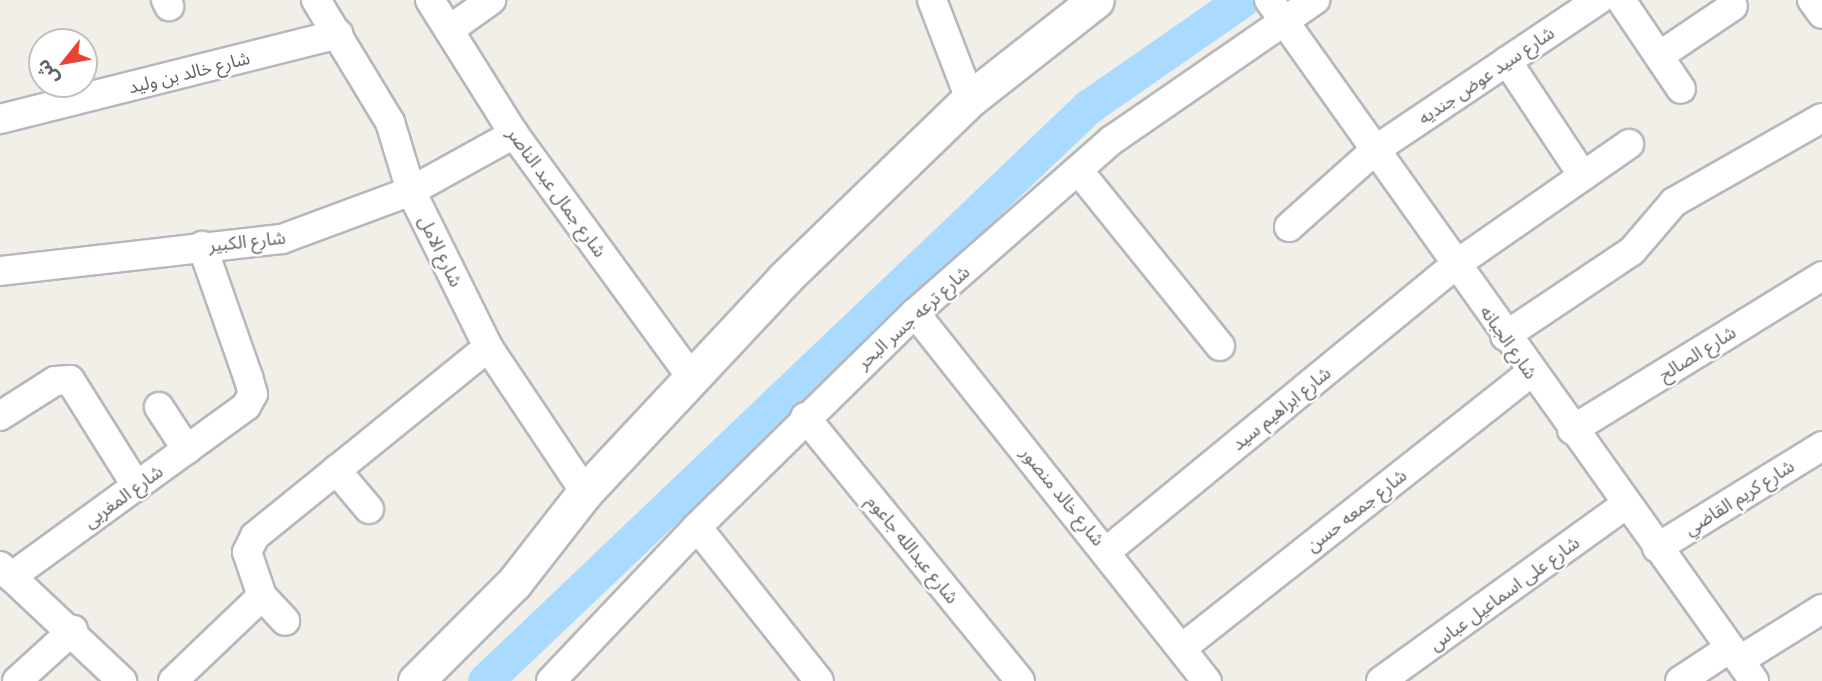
<!DOCTYPE html>
<html>
<head>
<meta charset="utf-8">
<style>
	body { margin:0 }
	#map { position:relative; width:1822px; height:681px; overflow:hidden; background:#f1efe8; font-family:Ubuntu,"Noto Sans Arabic",sans-serif }
	div>[style] { position:absolute }
	.canal>* { height:35px; margin:-17.5px; padding:0 17.5px; transform-origin:17.5px; border-radius:17.5px; background:#aadaff }
	.roads { filter:drop-shadow(2px 0 #b5b8bc) drop-shadow(-2px 0 #b5b8bc) drop-shadow(0 2px #b5b8bc) drop-shadow(0 -2px #b5b8bc) }
	.minor>* { height:28px; margin:-14px; padding:0 14px; transform-origin:14px; border-radius:14px; background:#fff }
	.tertiary>* { height:35px; margin:-17.5px; padding:0 17.5px; transform-origin:17.5px; border-radius:17.5px; background:#fff }
	span { translate:-50% -50%; white-space:nowrap; text-align:center; line-height:1.15; -webkit-text-stroke:5px #fff; paint-order:stroke }
	.street-label { font-size:18px; color:#5f6368 }
	.north { position:absolute; left:28px; top:28px; width:70px; height:70px; box-sizing:border-box; background:#fff; border:2px solid #bfc1c3; border-radius:50%; rotate:239deg; font-size:19px; font-weight:700; line-height:28px; text-align:center; color:#5f6368 }
	.north::after { content:''; display:block; margin:auto; width:24px; height:32px; background:#ea4335; clip-path:polygon(50% 0,100% 100%,50% 72%,0 100%) }
</style>
</head>
<body>
<div id="map">
	<div class="canal">
		<div style="left:485px;top:681px;width:833px;rotate:-43.59deg"></div>
		<div style="left:1088px;top:107px;width:188px;rotate:-34.8deg"></div>
	</div>
	<div class="roads">
		<div class="minor">
			<div style="left:166px;top:0;width:7px;rotate:63deg"></div>
			<div style="left:316px;top:0;width:143px;rotate:58.8deg"></div>
			<div style="left:390px;top:122px;width:72px;rotate:73.1deg"></div>
			<div style="left:411px;top:191px;width:174px;rotate:63.7deg"></div>
			<div style="left:488px;top:347px;width:174px;rotate:56.2deg"></div>
			<div style="left:430px;top:0;width:158px;rotate:57.9deg"></div>
			<div style="left:514px;top:134px;width:302px;rotate:53.9deg"></div>
			<div style="left:932px;top:0;width:106px;rotate:69deg"></div>
			<div style="left:1269px;top:0;width:836px;rotate:54.54deg"></div>
			<div style="left:1621px;top:0;width:107px;rotate:56deg"></div>
			<div style="left:1812px;top:0;width:17px;rotate:54deg"></div>
			<div style="left:449px;top:30px;width:52px;rotate:-35.5deg"></div>
			<div style="left:1659px;top:56px;width:89px;rotate:-34deg"></div>
			<div style="left:1507px;top:61px;width:138px;rotate:56.5deg"></div>
			<div style="left:0;top:119px;width:349px;rotate:-14.1deg"></div>
			<div style="left:1078px;top:170px;width:226px;rotate:51.1deg"></div>
			<div style="left:1289px;top:227px;width:115px;rotate:-41.8deg"></div>
			<div style="left:1375px;top:150px;width:269px;rotate:-33.9deg"></div>
			<div style="left:0;top:271px;width:284px;rotate:-6.5deg"></div>
			<div style="left:282px;top:239px;width:138px;rotate:-20.4deg"></div>
			<div style="left:411px;top:191px;width:118px;rotate:-29deg"></div>
			<div style="left:915px;top:313px;width:470px;rotate:51.6deg"></div>
			<div style="left:1505px;top:336px;width:153px;rotate:-33.8deg"></div>
			<div style="left:1632px;top:251px;width:65px;rotate:-49.4deg"></div>
			<div style="left:1674px;top:202px;width:170px;rotate:-29.6deg"></div>
			<div style="left:159px;top:407px;width:51px;rotate:56.9deg"></div>
			<div style="left:0;top:416px;width:65px;rotate:-32.5deg"></div>
			<div style="left:55px;top:381px;width:15px;rotate:-4deg"></div>
			<div style="left:70px;top:380px;width:126px;rotate:57.9deg"></div>
			<div style="left:805px;top:417px;width:340px;rotate:50.8deg"></div>
			<div style="left:1572px;top:430px;width:294px;rotate:-31.6deg"></div>
			<div style="left:336px;top:470px;width:51px;rotate:49.8deg"></div>
			<div style="left:697px;top:527px;width:196px;rotate:51.6deg"></div>
			<div style="left:1657px;top:548px;width:194px;rotate:-31.7deg"></div>
			<div style="left:1107px;top:551px;width:450px;rotate:-39.4deg"></div>
			<div style="left:1455px;top:265px;width:212px;rotate:-34.8deg"></div>
			<div style="left:0;top:566px;width:168px;rotate:43.3deg"></div>
			<div style="left:11px;top:577px;width:291px;rotate:-36deg"></div>
			<div style="left:246px;top:406px;width:14px;rotate:-60deg"></div>
			<div style="left:253px;top:394px;width:18px;rotate:-106deg"></div>
			<div style="left:248px;top:377px;width:139px;rotate:-109.3deg"></div>
			<div style="left:262px;top:596px;width:34px;rotate:47deg"></div>
			<div style="left:1182px;top:648px;width:445px;rotate:-38.3deg"></div>
			<div style="left:1740px;top:660px;width:97px;rotate:-31.9deg"></div>
			<div style="left:17px;top:681px;width:76px;rotate:-42.3deg"></div>
			<div style="left:173px;top:681px;width:123px;rotate:-43.7deg"></div>
			<div style="left:262px;top:596px;width:46px;rotate:-108.8deg"></div>
			<div style="left:247px;top:552px;width:18px;rotate:-63deg"></div>
			<div style="left:255px;top:536px;width:300px;rotate:-39deg"></div>
			<div style="left:551px;top:681px;width:212px;rotate:-46.5deg"></div>
			<div style="left:697px;top:527px;width:305px;rotate:-44.5deg"></div>
			<div style="left:915px;top:313px;width:262px;rotate:-41.3deg"></div>
			<div style="left:1112px;top:140px;width:247px;rotate:-34.6deg"></div>
			<div style="left:1381px;top:681px;width:302px;rotate:-35.8deg"></div>
			<div style="left:1680px;top:681px;width:60px;rotate:-33.4deg"></div>
		</div>
		<div class="tertiary">
			<div style="left:416px;top:681px;width:139px;rotate:-45deg"></div>
			<div style="left:514px;top:583px;width:115px;rotate:-52deg"></div>
			<div style="left:585px;top:492px;width:291px;rotate:-46.9deg"></div>
			<div style="left:784px;top:279px;width:259px;rotate:-44.1deg"></div>
			<div style="left:970px;top:99px;width:160px;rotate:-38.2deg"></div>
		</div>
	</div>
	<div class="street-label">
		<span style="left:189px;top:72px;rotate:-14deg">شارع خالد بن وليد</span>
		<span style="left:1486px;top:75px;rotate:-34deg">شارع سيد عوض جنديه</span>
		<span style="left:557px;top:192px;rotate:54deg">شارع جمال عبد الناصر</span>
		<span style="left:247px;top:241px;rotate:-6deg">شارع الكبير</span>
		<span style="left:441px;top:251px;rotate:64deg">شارع الامل</span>
		<span style="left:913px;top:317px;rotate:-42deg">شارع ترعه جسر البحر</span>
		<span style="left:1509px;top:342px;rotate:55deg">شارع الجبانه</span>
		<span style="left:1697px;top:353px;rotate:-32deg">شارع الصالح</span>
		<span style="left:1281px;top:408px;rotate:-39deg">شارع ابراهيم سيد</span>
		<span style="left:123px;top:496px;rotate:-36deg">شارع المغربى</span>
		<span style="left:1063px;top:496px;rotate:51deg">شارع خالد منصور</span>
		<span style="left:1739px;top:497px;rotate:-32deg">شارع كريم القاضي</span>
		<span style="left:1356px;top:510px;rotate:-38deg">شارع جمعه حسن</span>
		<span style="left:913px;top:549px;rotate:51deg">شارع عبدالله جاعوم</span>
		<span style="left:1504px;top:593px;rotate:-36deg">شارع على اسماعيل عباس</span>
	</div>
	<div class="north">ش</div>
</div>
</body>
</html>
